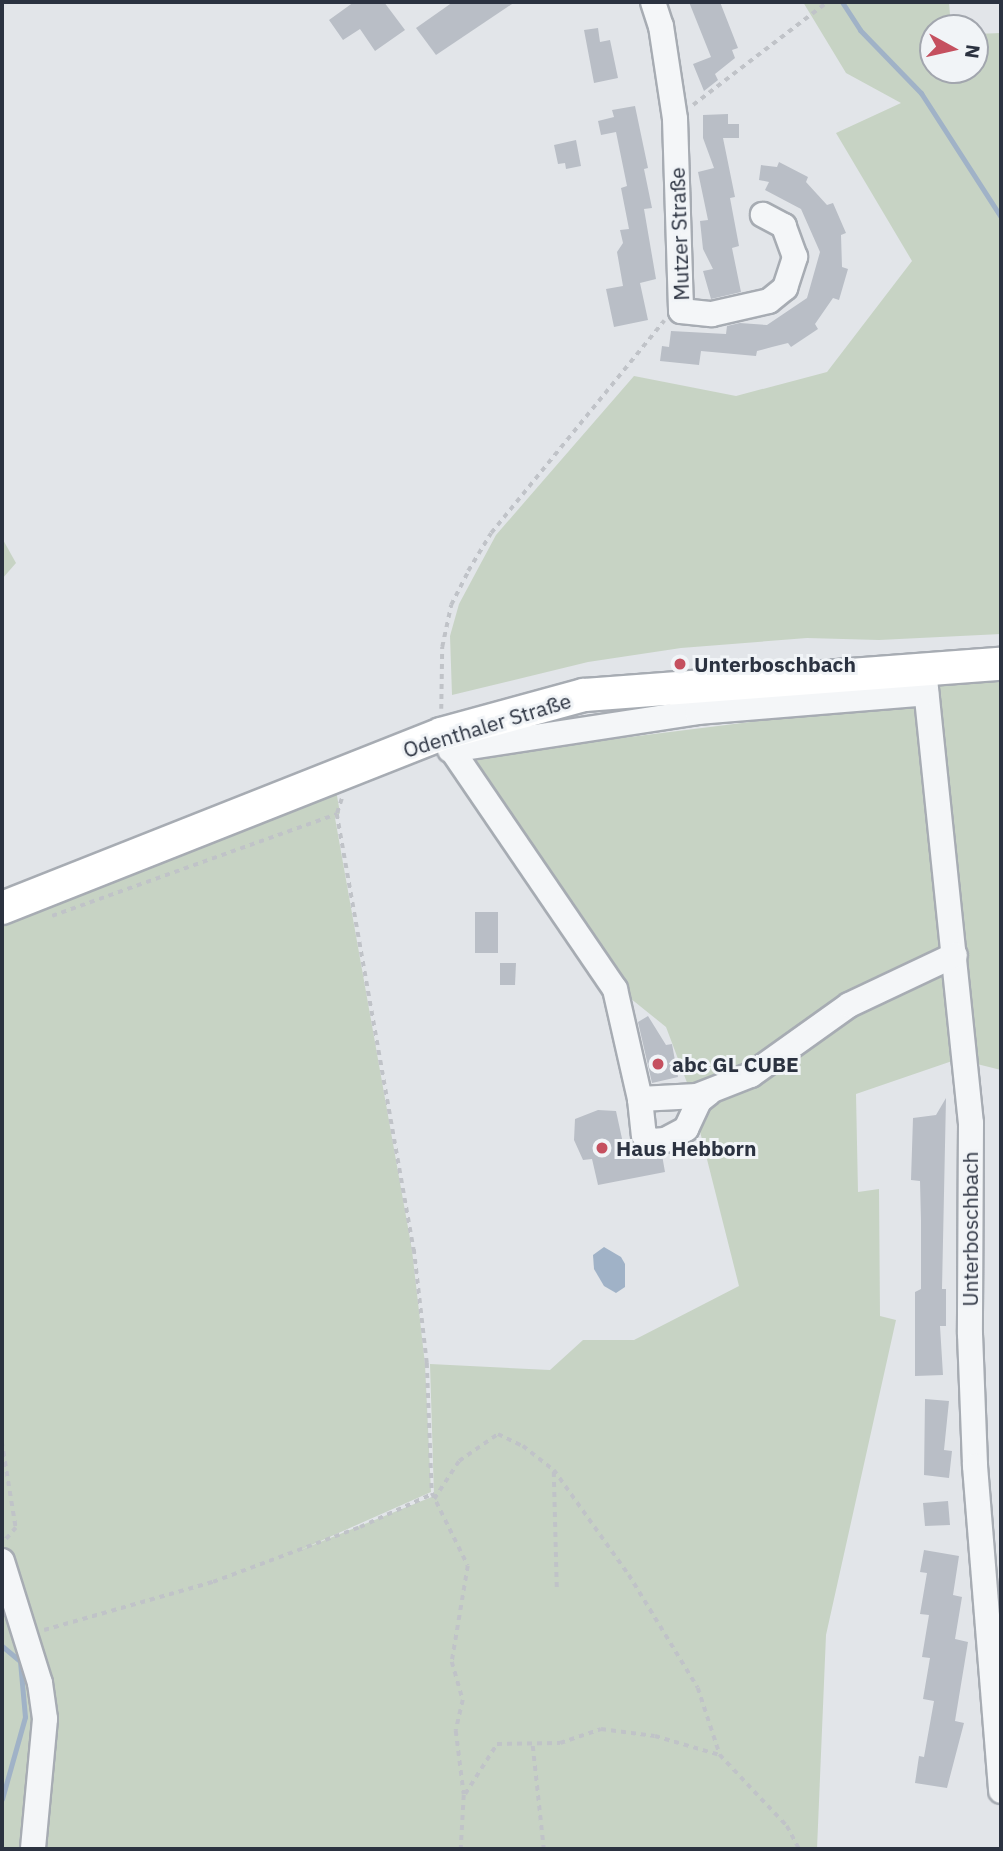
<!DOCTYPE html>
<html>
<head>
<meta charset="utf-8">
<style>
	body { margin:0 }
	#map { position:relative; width:1003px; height:1851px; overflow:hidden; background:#e2e5e9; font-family:"IBM Plex Sans",sans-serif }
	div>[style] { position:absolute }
	.green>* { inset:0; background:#c7d3c4 }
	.water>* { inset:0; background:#a0b2c7 }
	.stream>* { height:5px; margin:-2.5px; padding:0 2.5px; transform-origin:2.5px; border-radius:2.5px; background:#a0b2c7 }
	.building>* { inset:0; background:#b9bec6 }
	.path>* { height:3.5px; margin-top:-1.75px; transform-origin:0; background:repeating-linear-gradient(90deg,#c0c3c8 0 5px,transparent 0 10px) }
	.roads { filter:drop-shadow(2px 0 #a7acb3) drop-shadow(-2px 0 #a7acb3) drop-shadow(0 2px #a7acb3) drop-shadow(0 -2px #a7acb3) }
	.minor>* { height:24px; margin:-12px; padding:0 12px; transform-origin:12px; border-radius:12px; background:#f4f6f8 }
	.major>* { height:32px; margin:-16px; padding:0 16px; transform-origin:16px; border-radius:16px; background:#fff }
	.dots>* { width:19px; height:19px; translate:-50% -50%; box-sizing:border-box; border:4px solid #f1f4f7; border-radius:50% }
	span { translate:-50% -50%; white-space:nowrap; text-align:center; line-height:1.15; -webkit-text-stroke:6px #f1f4f7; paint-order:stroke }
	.street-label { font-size:21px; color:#2b3240 }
	.poi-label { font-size:21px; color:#2b3240; font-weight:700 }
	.left { translate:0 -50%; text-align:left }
	.frame { position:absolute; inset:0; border:4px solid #2b3240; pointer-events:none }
	.north { position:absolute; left:919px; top:14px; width:70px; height:70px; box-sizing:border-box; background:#f1f4f7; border:2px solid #a2a6ae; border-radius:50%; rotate:98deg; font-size:19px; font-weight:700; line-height:28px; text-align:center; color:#2b3240 }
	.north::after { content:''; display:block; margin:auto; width:24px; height:32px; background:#c5505f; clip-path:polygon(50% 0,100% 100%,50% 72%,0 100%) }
</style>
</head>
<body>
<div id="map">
	<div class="green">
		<div style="clip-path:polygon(803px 2px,949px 2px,951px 28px,933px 28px,933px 70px,975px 70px,975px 34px,1001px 33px,1001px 634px,879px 640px,807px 638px,681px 648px,588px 662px,452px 695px,450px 636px,459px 604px,496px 535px,634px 376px,736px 396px,827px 372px,912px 261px,836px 133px,901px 103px,846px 73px)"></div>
		<div style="clip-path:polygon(2px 538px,16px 563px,2px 579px)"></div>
		<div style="clip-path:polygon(928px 675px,1001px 676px,1001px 1070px,961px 1060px)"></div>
		<div style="clip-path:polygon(916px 701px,958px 1059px,856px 1094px,858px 1192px,879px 1189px,880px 1316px,896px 1320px,826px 1635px,817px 1849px,35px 1849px,48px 1753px,27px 1628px,2px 1543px,2px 924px,336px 790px,340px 813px,335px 818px,412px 1250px,425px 1364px,431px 1492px,298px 1551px,434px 1496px,430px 1364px,550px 1370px,583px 1340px,634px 1340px,739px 1286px,689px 1088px,666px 1027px,630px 998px,471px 757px)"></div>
		<div style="clip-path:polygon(2px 1574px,44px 1753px,31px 1849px,2px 1849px)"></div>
	</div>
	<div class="water">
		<div style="clip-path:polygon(604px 1247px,621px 1257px,625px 1264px,625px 1287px,616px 1293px,604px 1286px,594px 1269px,593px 1255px)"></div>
	</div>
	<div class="stream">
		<div style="left:842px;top:2px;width:33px;rotate:57deg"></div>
		<div style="left:860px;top:30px;width:88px;rotate:45.9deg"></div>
		<div style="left:921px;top:93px;width:148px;rotate:57.2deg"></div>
		<div style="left:2px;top:1646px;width:23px;rotate:40deg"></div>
		<div style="left:20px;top:1661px;width:56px;rotate:84.9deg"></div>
		<div style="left:25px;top:1717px;width:85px;rotate:105.7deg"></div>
	</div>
	<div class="building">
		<div style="clip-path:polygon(354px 2px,384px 2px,405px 30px,375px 51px,360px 29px,343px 40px,329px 20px)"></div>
		<div style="clip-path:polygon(453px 2px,515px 2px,436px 55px,416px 28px)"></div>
		<div style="clip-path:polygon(689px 2px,720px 2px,738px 48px,732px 50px,735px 58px,715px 74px,718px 80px,704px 91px,693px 64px,711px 57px)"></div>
		<div style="clip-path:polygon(598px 28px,600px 42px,610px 40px,618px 78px,594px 83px,584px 30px)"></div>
		<div style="clip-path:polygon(635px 106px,648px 168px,644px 169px,652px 208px,644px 209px,656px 279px,640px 283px,648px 320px,614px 327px,606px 289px,623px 286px,617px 252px,623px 243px,620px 230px,629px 229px,621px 188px,627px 186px,616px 132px,601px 135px,598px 121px,614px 117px,612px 110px)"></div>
		<div style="clip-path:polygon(728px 114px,728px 124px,739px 124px,739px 138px,723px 138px,735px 197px,730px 198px,739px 246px,732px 248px,741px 292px,711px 299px,703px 271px,713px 269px,703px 249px,700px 221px,708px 220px,698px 172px,714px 168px,703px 138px,703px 115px)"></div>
		<div style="clip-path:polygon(576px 140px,581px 166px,566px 169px,565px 163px,558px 164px,554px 145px)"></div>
		<div style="clip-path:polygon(779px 162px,808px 177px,806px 182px,827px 205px,833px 203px,846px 233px,841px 235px,842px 267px,848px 269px,839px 300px,833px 298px,815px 324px,818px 329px,791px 347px,788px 343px,772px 347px,757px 351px,756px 356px,701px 351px,699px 365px,660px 361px,662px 346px,669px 347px,671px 331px,726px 334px,727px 326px,740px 323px,767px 325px,807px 298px,820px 252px,801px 209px,765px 190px,769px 182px,759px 180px,761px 165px,777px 167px)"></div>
		<div style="clip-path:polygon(475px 912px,498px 912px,498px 953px,475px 953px)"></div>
		<div style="clip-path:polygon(500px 963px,516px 963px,515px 985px,500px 985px)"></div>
		<div style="clip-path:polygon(648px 1016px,666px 1045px,672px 1044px,678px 1077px,652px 1083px,638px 1022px)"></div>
		<div style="clip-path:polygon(946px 1098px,942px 1289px,946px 1289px,946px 1326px,940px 1326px,943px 1375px,915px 1376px,915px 1292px,921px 1289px,921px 1221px,920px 1181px,911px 1180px,913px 1118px,936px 1115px)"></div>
		<div style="clip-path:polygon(598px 1110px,616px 1111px,626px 1157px,662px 1155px,665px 1172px,598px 1185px,592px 1159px,583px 1160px,574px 1140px,575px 1119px)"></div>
		<div style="clip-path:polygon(925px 1399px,949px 1401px,944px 1450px,952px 1451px,949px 1478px,924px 1475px)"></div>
		<div style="clip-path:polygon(948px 1501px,950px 1525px,925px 1526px,923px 1503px)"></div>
		<div style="clip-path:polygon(924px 1550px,959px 1556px,953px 1595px,962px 1597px,955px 1639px,968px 1642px,955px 1721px,964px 1723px,947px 1788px,915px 1783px,919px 1756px,924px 1757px,934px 1701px,923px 1699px,930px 1658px,922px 1657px,929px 1615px,920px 1614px,927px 1573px,920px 1572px)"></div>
	</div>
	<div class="path">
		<div style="left:693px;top:105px;width:169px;rotate:-37.5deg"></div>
		<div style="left:441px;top:709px;width:62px;rotate:-89.1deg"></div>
		<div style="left:442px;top:647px;width:43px;rotate:-77.9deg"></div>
		<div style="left:451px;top:605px;width:38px;rotate:-63deg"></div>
		<div style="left:468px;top:571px;width:44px;rotate:-58.8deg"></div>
		<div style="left:491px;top:533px;width:274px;rotate:-50.8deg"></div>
		<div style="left:342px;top:799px;width:16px;rotate:108deg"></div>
		<div style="left:337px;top:814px;width:442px;rotate:80deg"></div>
		<div style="left:414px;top:1249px;width:115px;rotate:83.5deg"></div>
		<div style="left:427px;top:1363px;width:130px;rotate:87.8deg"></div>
		<div style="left:432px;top:1493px;width:81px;rotate:63.7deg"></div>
		<div style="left:468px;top:1566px;width:97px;rotate:99.5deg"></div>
		<div style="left:452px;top:1662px;width:40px;rotate:74deg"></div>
		<div style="left:463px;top:1700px;width:32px;rotate:103deg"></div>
		<div style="left:456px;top:1731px;width:64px;rotate:82.9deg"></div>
		<div style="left:464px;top:1795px;width:54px;rotate:93.2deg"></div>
		<div style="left:52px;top:916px;width:303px;rotate:-19.7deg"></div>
		<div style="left:2px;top:1442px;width:87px;rotate:80.8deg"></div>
		<div style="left:16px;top:1528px;width:18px;rotate:131deg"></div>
		<div style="left:554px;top:1472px;width:116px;rotate:88.5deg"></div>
		<div style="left:434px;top:1499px;width:45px;rotate:-56.7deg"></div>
		<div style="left:459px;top:1461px;width:47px;rotate:-34.7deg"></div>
		<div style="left:498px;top:1434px;width:28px;rotate:26deg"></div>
		<div style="left:523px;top:1446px;width:39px;rotate:38deg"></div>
		<div style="left:554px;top:1470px;width:129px;rotate:54.5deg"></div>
		<div style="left:629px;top:1575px;width:132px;rotate:58.6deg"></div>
		<div style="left:698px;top:1688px;width:71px;rotate:71.8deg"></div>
		<div style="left:720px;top:1755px;width:98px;rotate:46.7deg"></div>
		<div style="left:787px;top:1826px;width:26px;rotate:62deg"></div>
		<div style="left:44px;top:1630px;width:176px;rotate:-15.9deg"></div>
		<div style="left:213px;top:1582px;width:157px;rotate:-20.5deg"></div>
		<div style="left:360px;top:1527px;width:79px;rotate:-24.6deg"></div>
		<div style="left:533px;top:1746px;width:104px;rotate:83.9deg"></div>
		<div style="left:465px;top:1794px;width:59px;rotate:-57.4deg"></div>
		<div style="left:497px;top:1744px;width:63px;rotate:-0.9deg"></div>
		<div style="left:560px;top:1743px;width:43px;rotate:-18.9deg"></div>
		<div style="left:601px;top:1729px;width:54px;rotate:7.4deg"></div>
		<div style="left:655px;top:1736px;width:68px;rotate:16.3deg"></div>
	</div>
	<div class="roads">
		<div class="minor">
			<div style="left:653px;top:2px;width:25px;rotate:72deg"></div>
			<div style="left:661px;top:26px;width:94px;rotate:81.4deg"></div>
			<div style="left:675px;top:119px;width:192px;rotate:88.2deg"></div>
			<div style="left:681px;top:311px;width:31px;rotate:6deg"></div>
			<div style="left:712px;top:314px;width:58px;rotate:-12.8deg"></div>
			<div style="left:769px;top:301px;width:21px;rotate:-39deg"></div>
			<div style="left:785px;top:288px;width:33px;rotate:-72deg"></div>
			<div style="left:795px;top:257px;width:33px;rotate:-110deg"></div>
			<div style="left:784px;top:226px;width:24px;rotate:-152deg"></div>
			<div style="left:924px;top:669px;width:456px;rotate:84.1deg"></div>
			<div style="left:971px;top:1123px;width:211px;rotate:90.3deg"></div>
			<div style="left:970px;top:1334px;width:132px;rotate:87.8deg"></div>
			<div style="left:975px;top:1466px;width:326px;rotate:85.4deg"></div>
			<div style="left:441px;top:734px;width:309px;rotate:55.7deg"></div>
			<div style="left:615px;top:989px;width:113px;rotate:77.2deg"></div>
			<div style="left:640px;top:1099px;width:57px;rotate:-3deg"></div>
			<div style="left:697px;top:1096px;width:58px;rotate:-21.3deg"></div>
			<div style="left:751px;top:1075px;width:120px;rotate:-35.5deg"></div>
			<div style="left:849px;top:1005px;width:117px;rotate:-25.3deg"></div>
			<div style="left:450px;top:750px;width:250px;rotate:-8.7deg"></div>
			<div style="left:697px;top:712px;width:230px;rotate:-4.7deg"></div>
			<div style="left:640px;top:1099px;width:36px;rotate:84deg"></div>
			<div style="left:644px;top:1135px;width:10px;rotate:37deg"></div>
			<div style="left:652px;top:1141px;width:13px;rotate:-4deg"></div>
			<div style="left:665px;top:1140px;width:24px;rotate:-28deg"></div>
			<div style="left:686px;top:1129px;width:31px;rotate:-65deg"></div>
			<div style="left:699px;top:1101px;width:13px;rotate:-39deg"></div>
			<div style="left:2px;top:1561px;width:128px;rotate:72.7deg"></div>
			<div style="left:40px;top:1683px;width:36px;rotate:82deg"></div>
			<div style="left:45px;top:1719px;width:131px;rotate:95.3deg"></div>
		</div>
		<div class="major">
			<div style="left:2px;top:908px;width:472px;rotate:-21.6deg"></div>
			<div style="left:441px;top:734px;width:148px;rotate:-15.3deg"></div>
			<div style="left:584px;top:695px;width:418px;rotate:-4.3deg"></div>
		</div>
	</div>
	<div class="dots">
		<div style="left:680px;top:664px;background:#c5505f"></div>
		<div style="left:658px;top:1064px;background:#c5505f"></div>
		<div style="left:602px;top:1148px;background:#c5505f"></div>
	</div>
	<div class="street-label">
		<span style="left:679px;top:234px;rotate:-92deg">Mutzer Straße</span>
		<span style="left:487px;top:725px;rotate:-17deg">Odenthaler Straße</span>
		<span style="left:970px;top:1229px;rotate:-90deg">Unterboschbach</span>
	</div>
	<div class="poi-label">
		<span class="left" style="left:694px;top:664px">Unterboschbach</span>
		<span class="left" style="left:672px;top:1064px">abc GL CUBE</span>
		<span class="left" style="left:616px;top:1148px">Haus Hebborn</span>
	</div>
	<div class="frame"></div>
	<div class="north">N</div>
</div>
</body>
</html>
